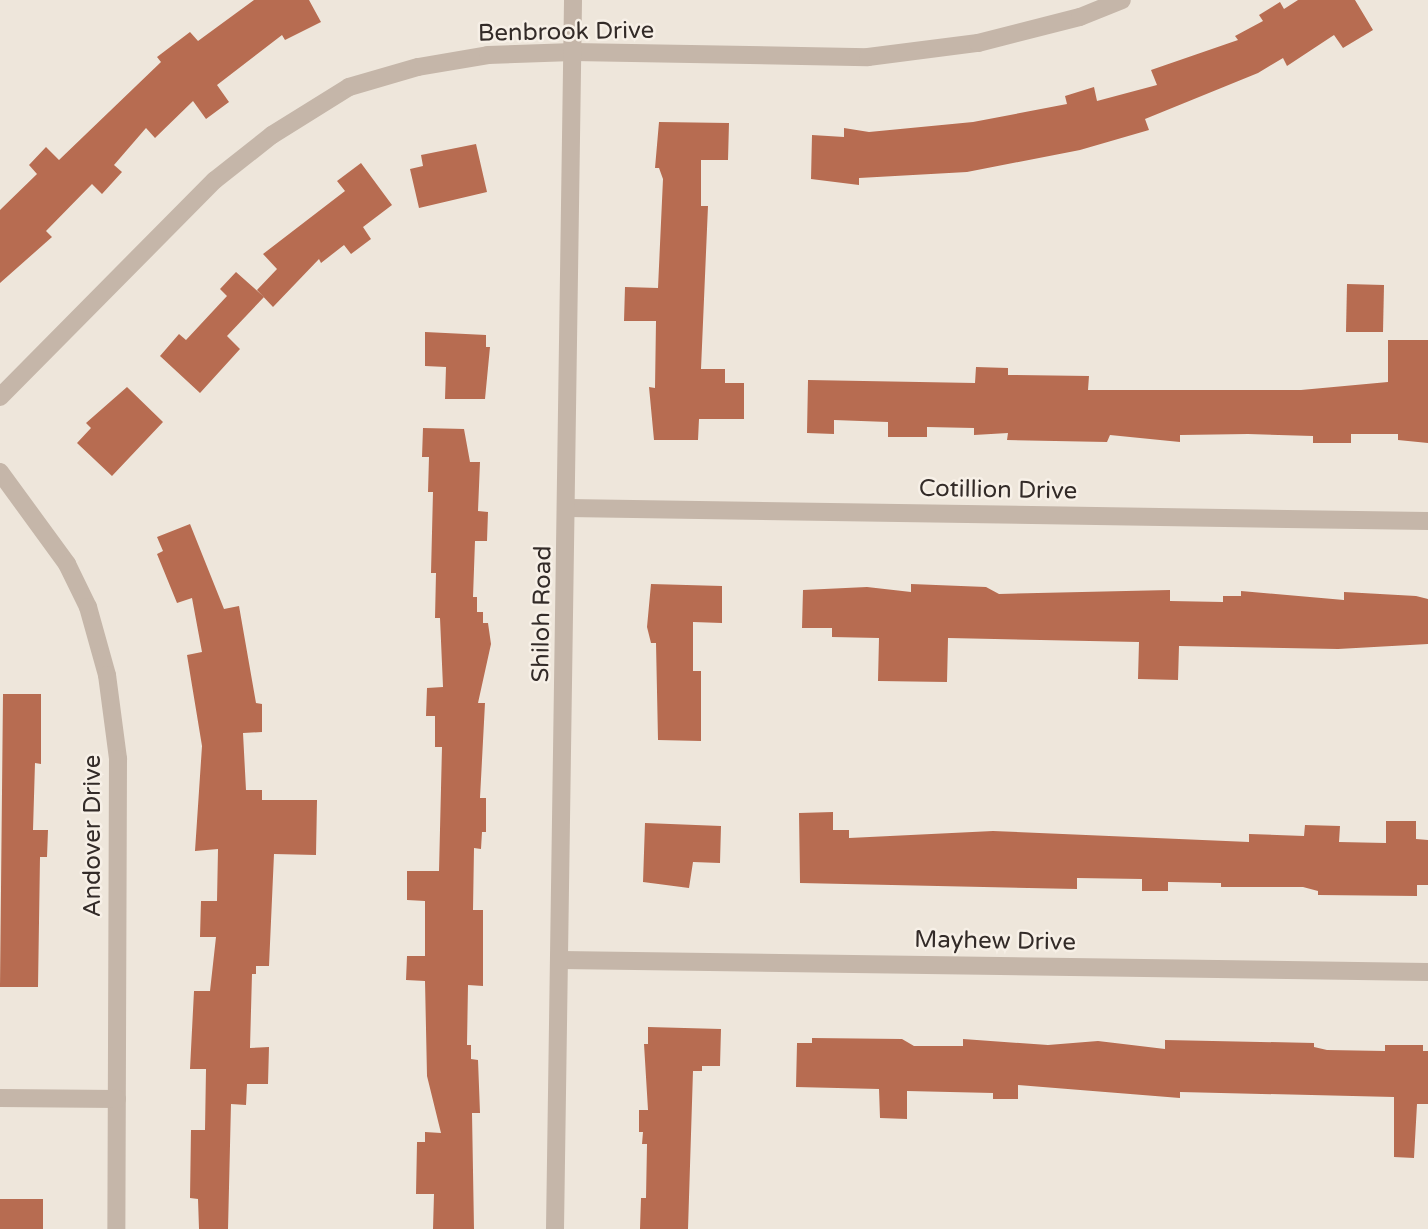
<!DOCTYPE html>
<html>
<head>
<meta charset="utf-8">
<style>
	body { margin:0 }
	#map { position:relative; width:1428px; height:1229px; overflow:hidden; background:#eee6db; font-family:"Varela Round",sans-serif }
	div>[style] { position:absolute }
	.building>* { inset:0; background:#b76c51 }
	.street>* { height:18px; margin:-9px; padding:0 9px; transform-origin:9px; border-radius:9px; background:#c5b6a9 }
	span { translate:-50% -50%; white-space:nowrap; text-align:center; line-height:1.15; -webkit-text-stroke:5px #f7f0e7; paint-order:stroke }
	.street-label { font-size:24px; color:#332b28 }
</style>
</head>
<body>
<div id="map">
	<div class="building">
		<div style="clip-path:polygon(254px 0,309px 0,321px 22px,285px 40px,282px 35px,217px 85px,229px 102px,206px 119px,193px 101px,155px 138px,146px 128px,114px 165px,122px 172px,102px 194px,92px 184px,46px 231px,52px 237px,0 283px,0 210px,37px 174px,29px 165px,46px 147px,59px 160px,161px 62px,157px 57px,190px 32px,198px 41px)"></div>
		<div style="clip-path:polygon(1298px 0,1355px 0,1373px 30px,1343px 48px,1334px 35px,1287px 66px,1283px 58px,1258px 73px,1145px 119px,1149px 130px,1080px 150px,967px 172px,859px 178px,859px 185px,811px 179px,812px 135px,844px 137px,844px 128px,869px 132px,973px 122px,1067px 104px,1065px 96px,1094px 87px,1097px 101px,1157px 85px,1151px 70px,1238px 40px,1235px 36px,1263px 21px,1259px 15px,1280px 2px,1284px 9px)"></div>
		<div style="clip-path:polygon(659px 122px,729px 123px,728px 160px,701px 160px,701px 206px,708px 206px,701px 369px,725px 369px,725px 383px,744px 383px,744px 419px,699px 419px,698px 440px,654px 440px,649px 387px,655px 388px,656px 321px,624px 321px,625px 287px,658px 288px,663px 179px,659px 168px,655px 168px)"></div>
		<div style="clip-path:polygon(476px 144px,487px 192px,419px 208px,410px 169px,423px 166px,421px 155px)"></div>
		<div style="clip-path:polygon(361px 163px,392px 205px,363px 227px,371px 239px,351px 254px,344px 245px,321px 263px,319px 259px,273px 307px,257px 290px,277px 269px,263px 254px,345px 191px,337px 181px)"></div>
		<div style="clip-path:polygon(236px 272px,264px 297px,227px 336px,240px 349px,200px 393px,160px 356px,179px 334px,186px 340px,227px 296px,220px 289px)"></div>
		<div style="clip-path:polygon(1347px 284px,1384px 285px,1383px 332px,1346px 332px)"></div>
		<div style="clip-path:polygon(425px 332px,486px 335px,486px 347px,490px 347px,485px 399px,445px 399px,446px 367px,425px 366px)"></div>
		<div style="clip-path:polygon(1388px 340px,1428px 340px,1428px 443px,1398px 440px,1398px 434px,1351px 434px,1351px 443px,1313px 443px,1313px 436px,1248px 434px,1180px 435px,1180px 442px,1110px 435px,1107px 442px,1007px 440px,1008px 433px,974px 435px,974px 428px,927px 427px,927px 437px,888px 437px,888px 422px,834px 420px,834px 434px,807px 433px,808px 380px,975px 383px,976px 367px,1008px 368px,1008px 375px,1089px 376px,1088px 390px,1301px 390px,1388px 382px)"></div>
		<div style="clip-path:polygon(127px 387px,163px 422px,112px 476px,77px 443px,91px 428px,86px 423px)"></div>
		<div style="clip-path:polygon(423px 428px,464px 429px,470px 462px,480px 462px,478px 511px,488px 512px,487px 541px,475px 541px,473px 597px,477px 597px,477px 612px,483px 612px,483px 623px,488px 623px,491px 644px,478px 703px,485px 703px,480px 798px,486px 798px,486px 832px,482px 832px,481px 849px,474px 848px,473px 910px,483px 910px,483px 986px,468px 985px,467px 1045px,471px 1045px,471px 1059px,478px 1060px,480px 1113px,472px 1113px,474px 1229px,433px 1229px,434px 1194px,416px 1194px,417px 1142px,425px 1142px,425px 1132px,441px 1133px,427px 1076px,425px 981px,406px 980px,407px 956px,425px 956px,425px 901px,407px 900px,407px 871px,439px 871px,442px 747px,435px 747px,435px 716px,426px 716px,427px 688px,443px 687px,440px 618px,435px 618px,436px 573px,431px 573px,433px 492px,428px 492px,429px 457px,422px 457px)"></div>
		<div style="clip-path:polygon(190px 524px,224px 609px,239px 606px,256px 703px,262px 704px,262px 732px,243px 733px,246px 790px,262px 790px,262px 800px,317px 800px,316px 855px,274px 854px,269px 966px,256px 966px,256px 974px,252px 974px,250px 1048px,269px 1047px,268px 1084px,247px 1084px,246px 1105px,231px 1104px,228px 1229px,199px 1229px,198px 1199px,190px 1198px,191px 1130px,205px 1130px,206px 1069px,190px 1069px,194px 991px,210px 991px,216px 937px,200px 937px,201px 901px,217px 901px,218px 849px,195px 851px,202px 746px,187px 655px,202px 652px,192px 598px,177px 603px,157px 554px,163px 551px,157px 537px)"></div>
		<div style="clip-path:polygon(651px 584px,722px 586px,722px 623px,693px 622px,693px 671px,701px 671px,701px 741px,658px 740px,656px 643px,651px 643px,647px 627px)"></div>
		<div style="clip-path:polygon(911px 584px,986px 587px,999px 594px,1170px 590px,1170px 601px,1223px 602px,1223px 596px,1241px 596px,1241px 591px,1344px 600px,1344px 592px,1416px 596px,1428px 599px,1428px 644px,1338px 649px,1179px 646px,1178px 680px,1138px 679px,1139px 642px,948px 638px,947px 682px,878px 681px,879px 638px,832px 637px,832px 628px,802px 628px,803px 590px,867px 587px,911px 592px)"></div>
		<div style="clip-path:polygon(3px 694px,41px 694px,41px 764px,35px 763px,33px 830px,48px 830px,47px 857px,40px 857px,38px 987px,0 987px)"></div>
		<div style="clip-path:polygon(833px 812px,833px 830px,849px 830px,849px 838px,993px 831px,1249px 842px,1249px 834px,1304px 836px,1305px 825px,1340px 826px,1339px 842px,1386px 843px,1386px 821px,1416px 821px,1416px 839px,1428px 840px,1428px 885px,1417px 885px,1417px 896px,1318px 895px,1318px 891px,1303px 887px,1221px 887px,1221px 883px,1168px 882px,1168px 891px,1142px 891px,1142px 879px,1077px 878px,1077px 889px,800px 883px,799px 813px)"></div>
		<div style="clip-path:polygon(645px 823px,721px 826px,720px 863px,693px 862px,689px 888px,643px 882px)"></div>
		<div style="clip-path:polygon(648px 1027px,721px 1029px,720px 1066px,702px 1066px,702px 1071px,693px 1071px,688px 1229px,640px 1229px,641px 1198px,646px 1198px,647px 1144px,642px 1144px,643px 1132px,639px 1132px,639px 1110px,648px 1110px,644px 1044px,648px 1044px)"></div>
		<div style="clip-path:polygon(812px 1038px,902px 1039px,914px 1046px,963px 1046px,963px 1039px,1048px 1045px,1098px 1041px,1165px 1049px,1165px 1040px,1314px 1043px,1314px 1047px,1327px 1050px,1385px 1051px,1385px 1045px,1423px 1045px,1423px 1051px,1428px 1051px,1428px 1104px,1417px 1104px,1414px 1158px,1394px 1157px,1394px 1097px,1180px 1092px,1180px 1098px,1018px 1085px,1018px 1099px,993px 1099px,993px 1093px,907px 1091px,907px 1119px,880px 1118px,879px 1089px,796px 1087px,797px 1043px,812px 1043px)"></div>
		<div style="clip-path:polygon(0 1199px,43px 1199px,43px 1229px,0 1229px)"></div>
	</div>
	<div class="street">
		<div style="left:0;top:397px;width:305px;rotate:-45.3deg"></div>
		<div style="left:215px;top:180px;width:73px;rotate:-38.3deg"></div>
		<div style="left:272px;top:135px;width:91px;rotate:-31.9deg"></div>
		<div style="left:349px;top:87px;width:72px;rotate:-16.2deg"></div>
		<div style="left:418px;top:67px;width:71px;rotate:-9.7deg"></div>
		<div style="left:488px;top:55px;width:85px;rotate:-2deg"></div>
		<div style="left:573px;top:52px;width:295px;rotate:1deg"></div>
		<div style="left:868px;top:57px;width:111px;rotate:-7.3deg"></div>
		<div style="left:978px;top:43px;width:105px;rotate:-14.3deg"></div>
		<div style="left:1080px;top:17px;width:45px;rotate:-22deg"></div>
		<div style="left:0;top:472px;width:114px;rotate:53.9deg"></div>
		<div style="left:67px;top:564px;width:48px;rotate:64deg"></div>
		<div style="left:88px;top:607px;width:71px;rotate:74.4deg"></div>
		<div style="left:107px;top:675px;width:85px;rotate:82.5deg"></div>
		<div style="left:118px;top:759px;width:470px;rotate:90.2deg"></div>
		<div style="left:568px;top:508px;width:860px;rotate:0.87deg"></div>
		<div style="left:561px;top:960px;width:867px;rotate:0.79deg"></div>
		<div style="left:0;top:1098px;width:117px;rotate:0.5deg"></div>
		<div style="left:555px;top:1229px;width:1229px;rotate:-89.16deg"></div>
	</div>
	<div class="street-label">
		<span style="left:566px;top:32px;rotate:-1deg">Benbrook Drive</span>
		<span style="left:998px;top:490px;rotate:1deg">Cotillion Drive</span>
		<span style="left:542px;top:614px;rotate:-89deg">Shiloh Road</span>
		<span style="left:93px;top:836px;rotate:-90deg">Andover Drive</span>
		<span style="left:995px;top:941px;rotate:1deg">Mayhew Drive</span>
	</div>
</div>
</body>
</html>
